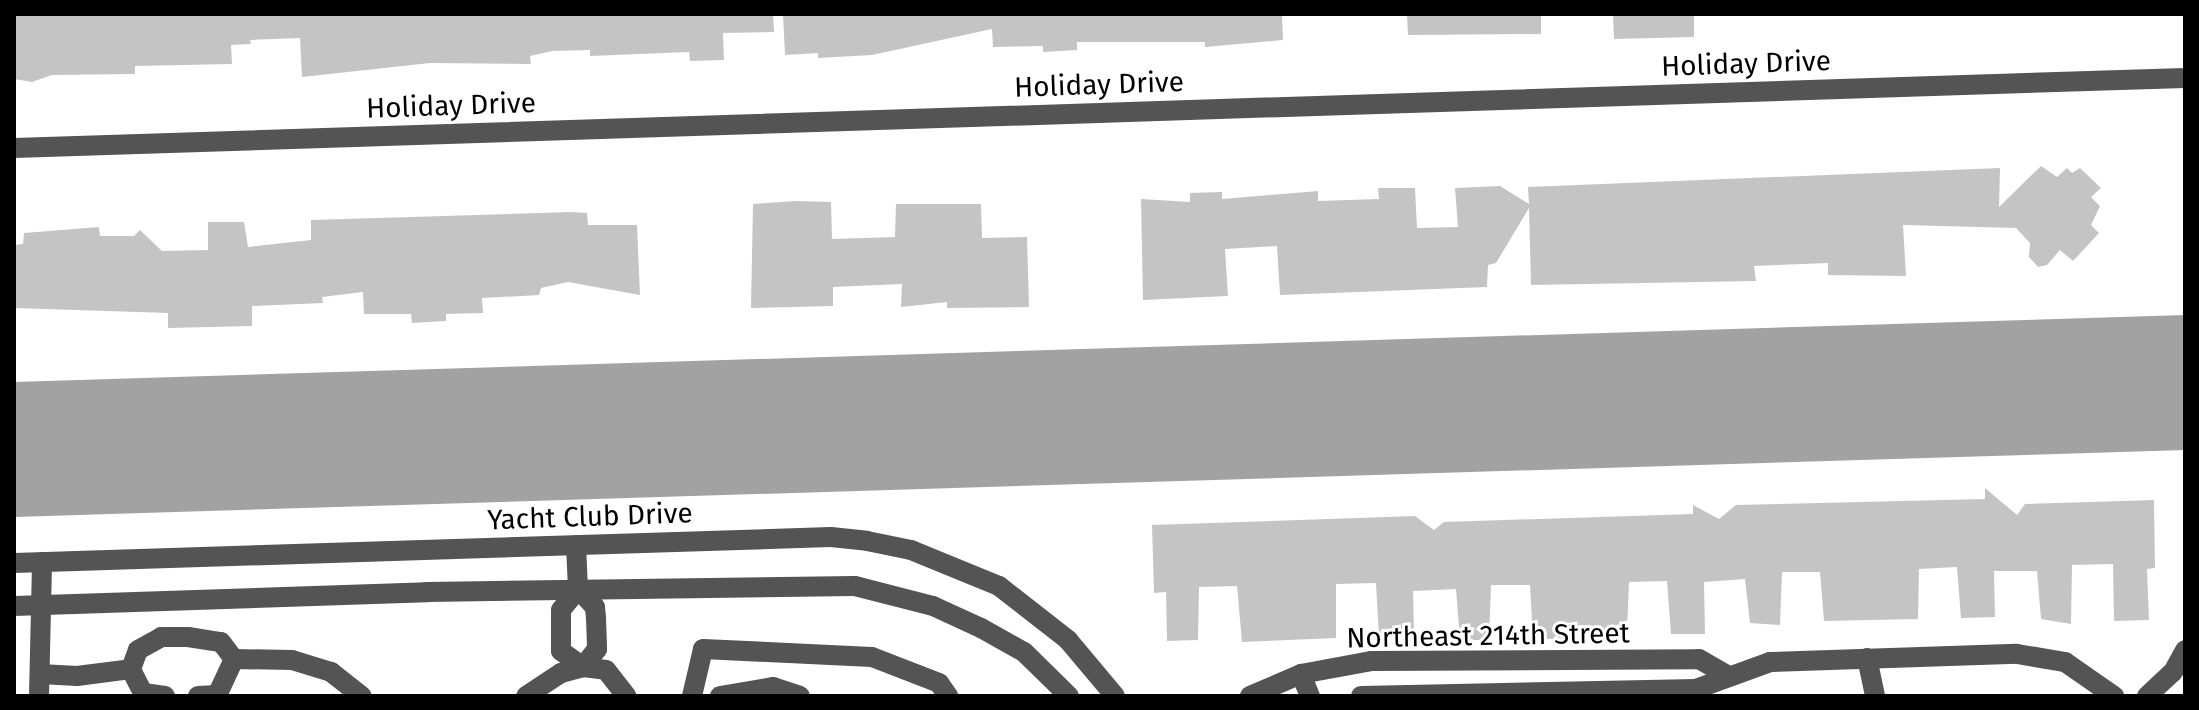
<!DOCTYPE html>
<html>
<head>
<meta charset="utf-8">
<style>
	body { margin:0 }
	#map { position:relative; width:2199px; height:710px; overflow:hidden; background:#fff; font-family:"Fira Sans",sans-serif }
	div>[style] { position:absolute }
	.water>* { inset:0; background:#a2a2a2 }
	.building>* { inset:0; background:#c4c4c4 }
	.minor>* { height:20px; margin:-10px; padding:0 10px; transform-origin:10px; border-radius:10px; background:#545454 }
	span { translate:-50% -50%; white-space:nowrap; text-align:center; line-height:1.15; -webkit-text-stroke:6px #fff; paint-order:stroke }
	.street-label { font-size:28px; color:#000 }
	.frame { position:absolute; inset:0; border:16px solid #000; pointer-events:none }
</style>
</head>
<body>
<div id="map">
	<div class="water">
		<div style="clip-path:polygon(2185px 315px,2185px 450px,14px 517px,14px 382px)"></div>
	</div>
	<div class="building">
		<div style="clip-path:polygon(14px 14px,773px 14px,774px 32px,723px 33px,724px 60px,690px 61px,689px 52px,590px 56px,590px 50px,552px 51px,530px 56px,531px 64px,430px 63px,302px 77px,300px 38px,250px 40px,251px 44px,231px 45px,232px 64px,135px 66px,135px 74px,52px 75px,32px 82px,14px 79px)"></div>
		<div style="clip-path:polygon(783px 14px,1282px 14px,1283px 40px,1205px 47px,1205px 42px,1077px 42px,1077px 50px,1043px 52px,1043px 46px,993px 47px,992px 29px,872px 55px,818px 58px,818px 53px,785px 55px)"></div>
		<div style="clip-path:polygon(1407px 14px,1541px 14px,1541px 34px,1408px 35px)"></div>
		<div style="clip-path:polygon(1613px 14px,1694px 14px,1694px 37px,1614px 39px)"></div>
		<div style="clip-path:polygon(2041px 166px,2057px 177px,2067px 168px,2072px 173px,2080px 168px,2101px 188px,2091px 197px,2100px 206px,2091px 225px,2099px 233px,2073px 261px,2060px 250px,2047px 265px,2038px 267px,2029px 257px,2030px 243px,2016px 228px,1903px 225px,1906px 276px,1828px 275px,1828px 263px,1754px 266px,1756px 281px,1531px 285px,1529px 208px,1496px 263px,1488px 265px,1487px 287px,1280px 295px,1277px 246px,1225px 249px,1228px 296px,1143px 300px,1141px 199px,1190px 202px,1190px 193px,1222px 192px,1222px 199px,1318px 191px,1318px 201px,1379px 199px,1378px 188px,1415px 188px,1417px 228px,1458px 227px,1455px 188px,1500px 186px,1529px 204px,1528px 187px,2000px 168px,1999px 207px)"></div>
		<div style="clip-path:polygon(796px 201px,831px 202px,832px 239px,895px 237px,896px 204px,981px 204px,982px 238px,1027px 237px,1029px 307px,947px 308px,947px 302px,901px 307px,902px 284px,833px 287px,833px 306px,751px 308px,753px 204px)"></div>
		<div style="clip-path:polygon(571px 212px,587px 213px,588px 225px,637px 225px,640px 295px,568px 282px,541px 288px,539px 295px,482px 298px,483px 313px,446px 314px,446px 321px,412px 323px,411px 314px,364px 314px,363px 292px,322px 297px,323px 303px,252px 306px,252px 326px,168px 328px,168px 313px,14px 308px,14px 245px,23px 244px,24px 233px,99px 227px,100px 236px,134px 236px,140px 230px,162px 251px,208px 250px,208px 222px,244px 222px,248px 247px,311px 240px,311px 220px)"></div>
		<div style="clip-path:polygon(1985px 488px,2017px 515px,2025px 504px,2154px 500px,2155px 568px,2147px 569px,2149px 620px,2114px 621px,2113px 564px,2072px 565px,2071px 624px,2041px 619px,2037px 571px,1994px 571px,1995px 617px,1961px 618px,1957px 567px,1919px 569px,1918px 619px,1824px 621px,1820px 572px,1782px 572px,1780px 625px,1750px 623px,1745px 579px,1704px 582px,1705px 634px,1671px 634px,1667px 581px,1629px 582px,1627px 632px,1566px 634px,1566px 639px,1533px 639px,1530px 585px,1491px 585px,1489px 640px,1460px 640px,1456px 589px,1413px 591px,1414px 636px,1379px 637px,1376px 583px,1336px 584px,1336px 638px,1242px 642px,1237px 586px,1199px 587px,1198px 640px,1167px 641px,1166px 592px,1154px 593px,1152px 525px,1415px 516px,1434px 530px,1444px 522px,1693px 514px,1693px 505px,1719px 519px,1736px 505px,1985px 499px)"></div>
	</div>
	<div class="minor">
		<div style="left:14px;top:148px;width:2172px;rotate:-1.85deg"></div>
		<div style="left:576px;top:545px;width:44px;rotate:87.4deg"></div>
		<div style="left:578px;top:589px;width:25px;rotate:47deg"></div>
		<div style="left:595px;top:607px;width:11px;rotate:85deg"></div>
		<div style="left:596px;top:618px;width:31px;rotate:88deg"></div>
		<div style="left:597px;top:649px;width:23px;rotate:128deg"></div>
		<div style="left:14px;top:563px;width:817px;rotate:-1.82deg"></div>
		<div style="left:831px;top:537px;width:36px;rotate:6deg"></div>
		<div style="left:867px;top:541px;width:45px;rotate:11.6deg"></div>
		<div style="left:911px;top:550px;width:95px;rotate:22.2deg"></div>
		<div style="left:999px;top:586px;width:88px;rotate:38deg"></div>
		<div style="left:1068px;top:640px;width:73px;rotate:50deg"></div>
		<div style="left:578px;top:589px;width:27px;rotate:129deg"></div>
		<div style="left:561px;top:610px;width:41px;rotate:90deg"></div>
		<div style="left:561px;top:651px;width:27px;rotate:36deg"></div>
		<div style="left:14px;top:606px;width:413px;rotate:-1.9deg"></div>
		<div style="left:427px;top:592px;width:428px;rotate:-0.8deg"></div>
		<div style="left:855px;top:586px;width:81px;rotate:14.4deg"></div>
		<div style="left:933px;top:606px;width:53px;rotate:24.6deg"></div>
		<div style="left:981px;top:628px;width:49px;rotate:29.2deg"></div>
		<div style="left:1024px;top:652px;width:63px;rotate:44.4deg"></div>
		<div style="left:1867px;top:658px;width:39px;rotate:78deg"></div>
		<div style="left:234px;top:659px;width:58px;rotate:1deg"></div>
		<div style="left:292px;top:660px;width:41px;rotate:17.1deg"></div>
		<div style="left:331px;top:672px;width:39px;rotate:38deg"></div>
		<div style="left:40px;top:674px;width:37px;rotate:3deg"></div>
		<div style="left:77px;top:676px;width:54px;rotate:-7.4deg"></div>
		<div style="left:1301px;top:674px;width:24px;rotate:68deg"></div>
		<div style="left:39px;top:696px;width:134px;rotate:-88.7deg"></div>
		<div style="left:165px;top:696px;width:22px;rotate:-172deg"></div>
		<div style="left:143px;top:693px;width:27px;rotate:-117deg"></div>
		<div style="left:131px;top:669px;width:20px;rotate:-70deg"></div>
		<div style="left:138px;top:650px;width:26px;rotate:-29deg"></div>
		<div style="left:161px;top:637px;width:27px"></div>
		<div style="left:188px;top:637px;width:33px;rotate:9deg"></div>
		<div style="left:221px;top:642px;width:21px;rotate:53deg"></div>
		<div style="left:234px;top:659px;width:40px;rotate:115deg"></div>
		<div style="left:217px;top:695px;width:19px;rotate:177deg"></div>
		<div style="left:526px;top:696px;width:42px;rotate:-33.3deg"></div>
		<div style="left:561px;top:673px;width:23px;rotate:-15deg"></div>
		<div style="left:583px;top:667px;width:23px;rotate:7deg"></div>
		<div style="left:606px;top:670px;width:33px;rotate:52deg"></div>
		<div style="left:692px;top:696px;width:48px;rotate:-76.8deg"></div>
		<div style="left:703px;top:649px;width:169px;rotate:2.7deg"></div>
		<div style="left:872px;top:657px;width:72px;rotate:21.2deg"></div>
		<div style="left:939px;top:683px;width:16px;rotate:55deg"></div>
		<div style="left:720px;top:696px;width:54px;rotate:-9.6deg"></div>
		<div style="left:773px;top:687px;width:28px;rotate:18deg"></div>
		<div style="left:1250px;top:696px;width:56px;rotate:-23.3deg"></div>
		<div style="left:1301px;top:674px;width:71px;rotate:-10.5deg"></div>
		<div style="left:1371px;top:661px;width:328px;rotate:-0.3deg"></div>
		<div style="left:1699px;top:659px;width:34px;rotate:30deg"></div>
		<div style="left:1361px;top:696px;width:335px;rotate:-1.2deg"></div>
		<div style="left:1696px;top:689px;width:79px;rotate:-20deg"></div>
		<div style="left:1770px;top:662px;width:247px;rotate:-1.9deg"></div>
		<div style="left:2017px;top:654px;width:49px;rotate:9.5deg"></div>
		<div style="left:2065px;top:662px;width:60px;rotate:34.8deg"></div>
		<div style="left:2147px;top:696px;width:35px;rotate:-43deg"></div>
		<div style="left:2173px;top:672px;width:25px;rotate:-61deg"></div>
	</div>
	<div class="street-label">
		<span style="left:1746px;top:64px;rotate:-2deg">Holiday Drive</span>
		<span style="left:1099px;top:85px;rotate:-2deg">Holiday Drive</span>
		<span style="left:451px;top:106px;rotate:-2deg">Holiday Drive</span>
		<span style="left:590px;top:517px;rotate:-2deg">Yacht Club Drive</span>
		<span style="left:1488px;top:636px;rotate:-1deg">Northeast 214th Street</span>
	</div>
	<div class="frame"></div>
</div>
</body>
</html>
